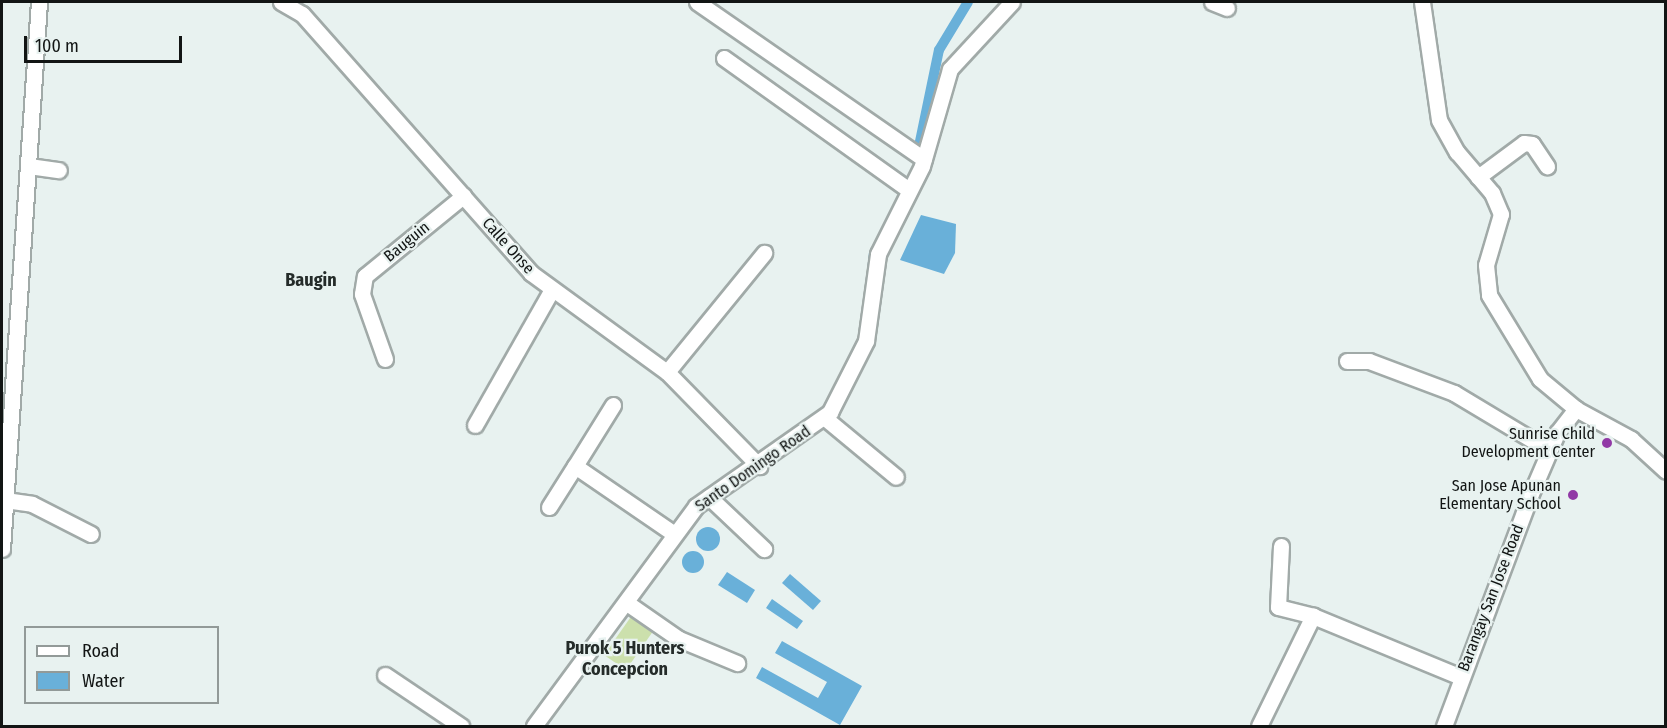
<!DOCTYPE html>
<html>
<head>
<meta charset="utf-8">
<style>
	body { margin:0 }
	#map { position:relative; width:1667px; height:728px; overflow:hidden; background:#e8f2f0; font-family:"Fira Sans Condensed",sans-serif }
	div>[style] { position:absolute }
	.green>* { inset:0; background:#cce0ac }
	.water>* { inset:0; background:#69b0d9 }
	.round { border-radius:50% }
	.stream>* { height:3px; margin:-1.5px; padding:0 1.5px; transform-origin:1.5px; border-radius:1.5px; background:#69b0d9 }
	.canal>* { height:10px; margin:-5px; padding:0 5px; transform-origin:5px; border-radius:5px; background:#69b0d9 }
	.roads { filter:drop-shadow(2px 0 #a1aaa8) drop-shadow(-2px 0 #a1aaa8) drop-shadow(0 2px #a1aaa8) drop-shadow(0 -2px #a1aaa8) }
	.minor>* { height:15px; margin:-7.5px; padding:0 7.5px; transform-origin:7.5px; border-radius:7.5px; background:#fff }
	.dots>* { width:16px; height:16px; translate:-50% -50%; box-sizing:border-box; border:3px solid #e8f2f0; border-radius:50% }
	span { translate:-50% -50%; white-space:nowrap; text-align:center; line-height:1.15; -webkit-text-stroke:4.5px #e8f2f0; paint-order:stroke }
	.street-label { font-size:16px; color:#121514 }
	.poi-label { font-size:16px; color:#121514 }
	.right { translate:-100% -50%; text-align:right }
	.neighbourhood-label { font-size:18px; color:#242b29; font-weight:700 }
	.frame { position:absolute; inset:0; border:3px solid #121514; pointer-events:none }
	.legend { position:absolute; left:24px; top:626px; width:195px; height:78px; box-sizing:border-box; background:#e8f2f0; border:2px solid #929a98; margin:0; padding:8px 10px; list-style:none; font-size:18px; color:#121514 }
	.legend li { display:flex; align-items:center; gap:12px; height:30px }
	.legend b { width:30px; border:2px solid #929a98 }
	.scale { position:absolute; left:24px; top:36px; width:158px; height:27px; box-sizing:border-box; border:3px solid #121514; border-top:0; padding-left:8px; font-size:18px; line-height:21px; white-space:nowrap; color:#121514; -webkit-text-stroke:4px #e8f2f0; paint-order:stroke }
</style>
</head>
<body>
<div id="map">
	<div class="green">
		<div style="clip-path:polygon(635px 611px,656px 627px,626px 670px,604px 655px)"></div>
	</div>
	<div class="water">
		<div style="clip-path:polygon(921px 215px,956px 224px,955px 253px,944px 274px,900px 260px)"></div>
		<div class="round" style="left:696px;top:527px;width:24px;height:24px"></div>
		<div class="round" style="left:682px;top:551px;width:22px;height:22px"></div>
		<div style="clip-path:polygon(727px 572px,755px 590px,747px 603px,718px 585px)"></div>
		<div style="clip-path:polygon(790px 574px,821px 601px,813px 610px,782px 583px)"></div>
		<div style="clip-path:polygon(772px 599px,803px 621px,797px 629px,766px 608px)"></div>
		<div style="clip-path:polygon(782px 641px,862px 686px,840px 725px,756px 678px,762px 667px,818px 698px,827px 682px,775px 653px)"></div>
	</div>
	<div class="stream">
		<div style="left:866px;top:290px;width:38px;rotate:-84deg"></div>
		<div style="left:870px;top:252px;width:68px;rotate:-63.1deg"></div>
	</div>
	<div class="canal">
		<div style="left:918px;top:151px;width:103px;rotate:-78.3deg"></div>
		<div style="left:939px;top:50px;width:56px;rotate:-58.9deg"></div>
	</div>
	<div class="roads">
		<div class="minor">
			<div style="left:281px;top:2px;width:24px;rotate:30deg"></div>
			<div style="left:302px;top:14px;width:346px;rotate:48.5deg"></div>
			<div style="left:531px;top:273px;width:168px;rotate:36.1deg"></div>
			<div style="left:667px;top:372px;width:132px;rotate:45.6deg"></div>
			<div style="left:697px;top:2px;width:276px;rotate:34.7deg"></div>
			<div style="left:1212px;top:2px;width:16px;rotate:22deg"></div>
			<div style="left:1422px;top:2px;width:119px;rotate:81.8deg"></div>
			<div style="left:1439px;top:120px;width:37px;rotate:61deg"></div>
			<div style="left:1457px;top:152px;width:54px;rotate:49.5deg"></div>
			<div style="left:1492px;top:193px;width:23px;rotate:67deg"></div>
			<div style="left:1501px;top:214px;width:53px;rotate:106.4deg"></div>
			<div style="left:1486px;top:265px;width:30px;rotate:84deg"></div>
			<div style="left:1489px;top:295px;width:98px;rotate:58.7deg"></div>
			<div style="left:1540px;top:379px;width:47px;rotate:39.8deg"></div>
			<div style="left:1576px;top:409px;width:63px;rotate:28.6deg"></div>
			<div style="left:1631px;top:439px;width:47px;rotate:42.4deg"></div>
			<div style="left:724px;top:58px;width:227px;rotate:35.5deg"></div>
			<div style="left:29px;top:166px;width:30px;rotate:8deg"></div>
			<div style="left:1478px;top:177px;width:57px;rotate:-36.5deg"></div>
			<div style="left:1524px;top:143px;width:8px;rotate:7deg"></div>
			<div style="left:1532px;top:144px;width:27px;rotate:56deg"></div>
			<div style="left:385px;top:359px;width:69px;rotate:-109.5deg"></div>
			<div style="left:362px;top:294px;width:18px;rotate:-81deg"></div>
			<div style="left:365px;top:276px;width:127px;rotate:-39.2deg"></div>
			<div style="left:1347px;top:361px;width:22px"></div>
			<div style="left:1369px;top:361px;width:91px;rotate:20.6deg"></div>
			<div style="left:1454px;top:393px;width:111px;rotate:31deg"></div>
			<div style="left:667px;top:372px;width:154px;rotate:-50.8deg"></div>
			<div style="left:613px;top:405px;width:72px;rotate:121.9deg"></div>
			<div style="left:575px;top:466px;width:119px;rotate:34.4deg"></div>
			<div style="left:825px;top:418px;width:92px;rotate:39.7deg"></div>
			<div style="left:475px;top:425px;width:154px;rotate:-60.4deg"></div>
			<div style="left:709px;top:497px;width:76px;rotate:43.4deg"></div>
			<div style="left:5px;top:500px;width:27px;rotate:8deg"></div>
			<div style="left:32px;top:504px;width:66px;rotate:27deg"></div>
			<div style="left:549px;top:507px;width:49px;rotate:-57.6deg"></div>
			<div style="left:1281px;top:546px;width:61px;rotate:92.8deg"></div>
			<div style="left:1278px;top:607px;width:36px;rotate:14deg"></div>
			<div style="left:1313px;top:616px;width:160px;rotate:22.4deg"></div>
			<div style="left:2px;top:549px;width:548px;rotate:-86.13deg"></div>
			<div style="left:627px;top:603px;width:63px;rotate:34.7deg"></div>
			<div style="left:679px;top:639px;width:63px;rotate:22.5deg"></div>
			<div style="left:385px;top:675px;width:92px;rotate:33.9deg"></div>
			<div style="left:534px;top:726px;width:273px;rotate:-53.6deg"></div>
			<div style="left:696px;top:506px;width:164px;rotate:-35deg"></div>
			<div style="left:830px;top:412px;width:80px;rotate:-63.1deg"></div>
			<div style="left:866px;top:341px;width:88px;rotate:-82.1deg"></div>
			<div style="left:878px;top:254px;width:98px;rotate:-63.4deg"></div>
			<div style="left:922px;top:166px;width:101px;rotate:-73.9deg"></div>
			<div style="left:950px;top:69px;width:91px;rotate:-47.2deg"></div>
			<div style="left:1259px;top:726px;width:123px;rotate:-63.9deg"></div>
			<div style="left:1444px;top:726px;width:246px;rotate:-69.5deg"></div>
			<div style="left:1530px;top:496px;width:69px;rotate:-66.8deg"></div>
			<div style="left:1557px;top:433px;width:31px;rotate:-52deg"></div>
		</div>
	</div>
	<div class="dots">
		<div style="left:1607px;top:443px;background:#9139a6"></div>
		<div style="left:1573px;top:495px;background:#9139a6"></div>
	</div>
	<div class="street-label">
		<span style="left:407px;top:242px;rotate:-39deg">Bauguin</span>
		<span style="left:508px;top:246px;rotate:48deg">Calle Onse</span>
		<span style="left:753px;top:469px;rotate:-35deg">Santo Domingo Road</span>
		<span style="left:1491px;top:598px;rotate:-69deg">Barangay San Jose Road</span>
	</div>
	<div class="poi-label">
		<span class="right" style="left:1595px;top:443px">Sunrise Child<br>Development Center</span>
		<span class="right" style="left:1561px;top:495px">San Jose Apunan<br>Elementary School</span>
	</div>
	<div class="neighbourhood-label">
		<span style="left:311px;top:280px">Baugin</span>
		<span style="left:625px;top:659px">Purok 5 Hunters<br>Concepcion</span>
	</div>
	<div class="frame"></div>
	<ul class="legend">
	<li><b style="height:8px;background:#fff"></b>Road</li>
	<li><b style="height:16px;background:#69b0d9"></b>Water</li>
	</ul>
	<div class="scale">100 m</div>
</div>
</body>
</html>
